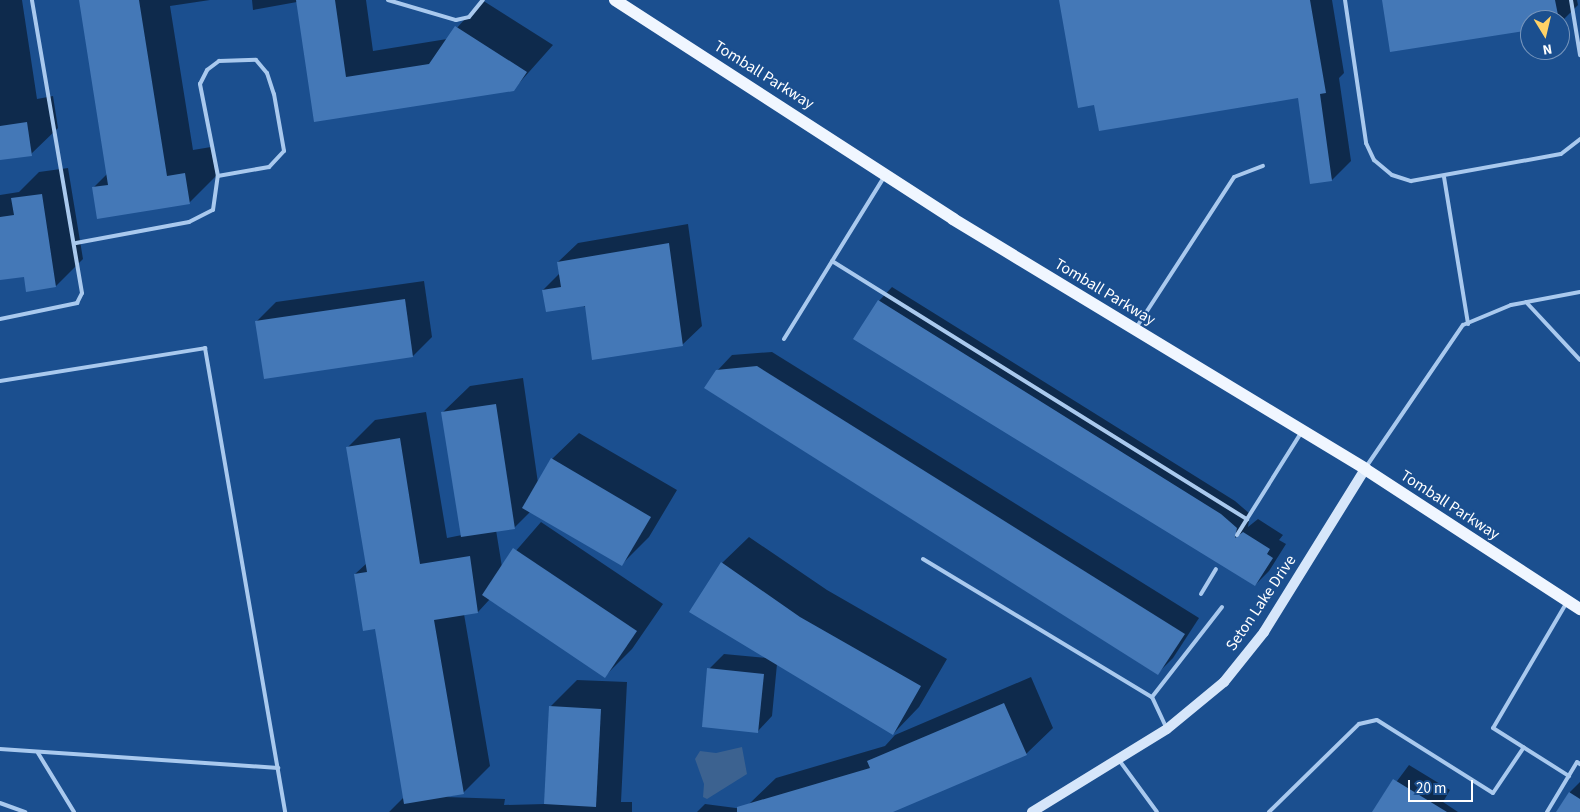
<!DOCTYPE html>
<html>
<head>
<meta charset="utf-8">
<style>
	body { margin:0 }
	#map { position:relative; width:1580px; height:812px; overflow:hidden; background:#1b4f8f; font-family:"Source Sans 3",sans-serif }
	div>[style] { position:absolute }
	.water>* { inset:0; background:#3c6290 }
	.shadow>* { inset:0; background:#0007 }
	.building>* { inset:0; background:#4478b7 }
	.lane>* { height:4px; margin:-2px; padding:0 2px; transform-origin:2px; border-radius:2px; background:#a9c9ee }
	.secondary>* { height:10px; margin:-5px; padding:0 5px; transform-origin:5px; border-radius:5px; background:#d6e6fa }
	.primary>* { height:12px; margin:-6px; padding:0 6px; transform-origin:6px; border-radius:6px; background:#f0f6ff }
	span { translate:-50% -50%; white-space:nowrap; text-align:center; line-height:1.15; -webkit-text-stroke:4px #1b4f8f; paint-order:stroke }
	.street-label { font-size:16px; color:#fff }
	.north { position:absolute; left:1520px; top:10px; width:50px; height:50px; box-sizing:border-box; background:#1b4f8f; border:1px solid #7695bc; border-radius:50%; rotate:171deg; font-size:14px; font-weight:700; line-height:20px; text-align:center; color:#fff }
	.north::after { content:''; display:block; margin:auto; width:18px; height:22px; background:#ffd166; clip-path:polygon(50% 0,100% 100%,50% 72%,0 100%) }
	.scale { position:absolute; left:1408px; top:780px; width:65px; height:22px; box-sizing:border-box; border:2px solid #fff; border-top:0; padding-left:6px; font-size:15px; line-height:18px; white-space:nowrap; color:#fff; -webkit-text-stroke:4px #1b4f8f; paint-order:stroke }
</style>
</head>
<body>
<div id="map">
	<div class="water">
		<div style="clip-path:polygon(742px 747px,747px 774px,707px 799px,703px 797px,704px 784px,695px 759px,700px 751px,716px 753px)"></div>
	</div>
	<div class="shadow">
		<div style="clip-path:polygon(0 0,22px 0,37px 99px,53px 96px,58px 128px,31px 154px,0 159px)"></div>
		<div style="clip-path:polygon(80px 0,210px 0,170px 6px,193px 150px,211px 147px,216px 176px,189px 203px,93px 188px,108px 173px)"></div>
		<div style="clip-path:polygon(252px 0,366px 0,373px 51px,447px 39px,482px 0,553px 45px,513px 90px,315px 120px,297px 2px,253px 10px)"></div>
		<div style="clip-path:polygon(1061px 0,1332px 0,1344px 73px,1339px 78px,1351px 161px,1332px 180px,1299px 96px,1095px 103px)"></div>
		<div style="clip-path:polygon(1383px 0,1577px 0,1578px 5px,1560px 23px,1530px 20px,1530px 29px)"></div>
		<div style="clip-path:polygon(68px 168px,83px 259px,56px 286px,25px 275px,0 279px,0 195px,19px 192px,39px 172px)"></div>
		<div style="clip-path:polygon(688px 224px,702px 326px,682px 345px,543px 290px,560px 273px,558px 262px,578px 243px)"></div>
		<div style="clip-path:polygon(424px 281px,432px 337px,413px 356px,257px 321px,276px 302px)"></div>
		<div style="clip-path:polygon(892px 287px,1235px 501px,1250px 514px,1248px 527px,1258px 519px,1283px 535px,1279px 540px,1286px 544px,1269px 571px,1255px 585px,879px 301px)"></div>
		<div style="clip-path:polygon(772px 352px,1199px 618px,1173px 658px,1158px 673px,717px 371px,732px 355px)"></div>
		<div style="clip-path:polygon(523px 378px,538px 483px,552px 459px,579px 433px,677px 490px,649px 537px,622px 564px,531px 511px,514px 528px,496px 530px,502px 567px,541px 522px,663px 604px,632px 649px,605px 676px,490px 599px,478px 612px,464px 614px,490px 766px,463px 793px,446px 797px,505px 799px,504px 805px,545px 804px,550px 707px,577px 680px,627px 682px,621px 802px,632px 802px,632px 812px,389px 812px,404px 797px,376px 627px,355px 574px,367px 563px,348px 447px,375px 420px,426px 412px,447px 538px,462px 535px,443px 412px,470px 386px)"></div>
		<div style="clip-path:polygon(749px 537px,827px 590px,947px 659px,919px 707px,893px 734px,777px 664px,772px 716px,758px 731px,709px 669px,724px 654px,768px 658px,722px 563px)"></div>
		<div style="clip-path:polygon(1031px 677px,1053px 728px,1026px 754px,890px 812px,697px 812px,705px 804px,751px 810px,749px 804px,776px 778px,885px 746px,895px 735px)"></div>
		<div style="clip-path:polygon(1409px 765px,1450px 790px,1443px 802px,1458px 812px,1374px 812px)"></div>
		<div style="clip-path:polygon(1580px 782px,1580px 812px,1557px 812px,1570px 792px)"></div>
	</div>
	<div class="building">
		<div style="clip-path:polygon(79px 0,139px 0,167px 176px,185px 173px,190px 204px,97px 219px,92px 187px,108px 185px)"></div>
		<div style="clip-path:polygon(296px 0,335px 0,346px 77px,429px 64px,455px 26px,527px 72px,514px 91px,314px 122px)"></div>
		<div style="clip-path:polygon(1059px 0,1310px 0,1326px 93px,1320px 94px,1332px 181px,1310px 184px,1298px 98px,1099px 131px,1094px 105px,1078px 108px)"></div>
		<div style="clip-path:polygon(1382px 0,1555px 0,1559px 20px,1530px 20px,1530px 30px,1390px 52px)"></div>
		<div style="clip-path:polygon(27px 122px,32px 156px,0 160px,0 126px)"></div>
		<div style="clip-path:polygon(42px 194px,56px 287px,26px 292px,24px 277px,0 280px,0 217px,14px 215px,11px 198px)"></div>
		<div style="clip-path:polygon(669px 243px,683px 346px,592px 360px,585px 306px,546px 312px,542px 290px,561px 287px,557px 262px)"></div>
		<div style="clip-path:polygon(405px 299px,413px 357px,264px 379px,255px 321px)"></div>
		<div style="clip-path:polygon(878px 300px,1221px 514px,1237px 528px,1235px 538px,1243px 532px,1270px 549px,1267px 554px,1273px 558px,1255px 586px,853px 339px)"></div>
		<div style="clip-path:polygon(757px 366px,1185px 634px,1158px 675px,704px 388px,716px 370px)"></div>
		<div style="clip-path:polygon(496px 404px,515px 529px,461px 537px,441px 412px)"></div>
		<div style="clip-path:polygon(400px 438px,420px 564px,470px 556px,478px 613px,434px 620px,464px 794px,404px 804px,375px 629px,363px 631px,354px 574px,367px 572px,346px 447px)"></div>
		<div style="clip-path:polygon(551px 458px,651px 517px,622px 566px,522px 508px)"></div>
		<div style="clip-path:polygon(513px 548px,637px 631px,605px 678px,482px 595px)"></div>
		<div style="clip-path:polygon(721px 562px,800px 617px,921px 686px,893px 735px,689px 612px)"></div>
		<div style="clip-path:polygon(707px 668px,764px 674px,758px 733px,702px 727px)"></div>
		<div style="clip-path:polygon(1004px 703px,1027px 755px,893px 812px,737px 812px,737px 807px,870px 768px,867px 761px)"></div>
		<div style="clip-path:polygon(549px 706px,601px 709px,596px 807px,544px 804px)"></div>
		<div style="clip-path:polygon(1393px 779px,1447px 812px,1372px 812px)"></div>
		<div style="clip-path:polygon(1569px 792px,1580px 799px,1580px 812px,1556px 812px)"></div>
	</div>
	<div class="lane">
		<div style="left:388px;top:0;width:71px;rotate:16.4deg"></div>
		<div style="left:456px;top:20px;width:13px;rotate:-13deg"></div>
		<div style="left:469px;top:17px;width:22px;rotate:-51deg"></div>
		<div style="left:1345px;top:0;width:145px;rotate:81.6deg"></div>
		<div style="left:1366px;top:143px;width:19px;rotate:65deg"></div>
		<div style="left:1374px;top:160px;width:23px;rotate:40deg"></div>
		<div style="left:1392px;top:175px;width:20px;rotate:18deg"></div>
		<div style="left:1411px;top:181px;width:152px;rotate:-10.2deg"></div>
		<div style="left:1561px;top:154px;width:24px;rotate:-38deg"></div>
		<div style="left:1571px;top:0;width:56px;rotate:80.7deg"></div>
		<div style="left:1444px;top:177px;width:149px;rotate:80.7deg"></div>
		<div style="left:76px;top:243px;width:115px;rotate:-10.5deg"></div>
		<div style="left:189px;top:222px;width:27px;rotate:-27deg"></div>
		<div style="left:213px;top:210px;width:34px;rotate:-82deg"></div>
		<div style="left:218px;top:176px;width:94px;rotate:-101.1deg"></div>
		<div style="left:200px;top:84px;width:16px;rotate:-63deg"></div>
		<div style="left:207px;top:70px;width:15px;rotate:-37deg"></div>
		<div style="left:219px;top:61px;width:37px;rotate:-2deg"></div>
		<div style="left:256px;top:60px;width:17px;rotate:50deg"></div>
		<div style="left:267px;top:73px;width:22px;rotate:72deg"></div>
		<div style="left:274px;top:94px;width:58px;rotate:80deg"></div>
		<div style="left:284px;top:151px;width:22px;rotate:133deg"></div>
		<div style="left:269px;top:167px;width:52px;rotate:170deg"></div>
		<div style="left:832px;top:261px;width:489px;rotate:31.9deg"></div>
		<div style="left:1247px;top:519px;width:102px;rotate:-57.9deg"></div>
		<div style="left:1526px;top:302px;width:79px;rotate:47deg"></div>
		<div style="left:0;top:319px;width:79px;rotate:-11.7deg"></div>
		<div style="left:77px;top:303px;width:11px;rotate:-63deg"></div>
		<div style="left:82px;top:293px;width:297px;rotate:-99.7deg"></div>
		<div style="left:1136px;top:328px;width:180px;rotate:-57deg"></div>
		<div style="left:1234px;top:177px;width:31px;rotate:-21deg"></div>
		<div style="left:784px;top:339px;width:190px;rotate:-58.3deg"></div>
		<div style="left:0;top:381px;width:208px;rotate:-9.1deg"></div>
		<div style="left:205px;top:348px;width:471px;rotate:80.2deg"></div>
		<div style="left:1366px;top:467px;width:172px;rotate:-55.7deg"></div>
		<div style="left:1463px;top:325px;width:52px;rotate:-22.6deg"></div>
		<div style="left:1511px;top:305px;width:70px;rotate:-10.7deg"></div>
		<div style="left:1237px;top:535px;width:19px;rotate:-58deg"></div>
		<div style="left:923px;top:559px;width:267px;rotate:31.1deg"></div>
		<div style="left:1201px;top:594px;width:29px;rotate:-59deg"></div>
		<div style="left:1567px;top:602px;width:146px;rotate:120.4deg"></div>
		<div style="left:1493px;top:728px;width:90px;rotate:32.3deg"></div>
		<div style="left:1166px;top:727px;width:33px;rotate:-115deg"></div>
		<div style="left:1152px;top:697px;width:114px;rotate:-52.1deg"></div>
		<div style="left:0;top:749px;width:279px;rotate:3.9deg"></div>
		<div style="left:38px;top:753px;width:69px;rotate:58.6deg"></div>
		<div style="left:1119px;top:760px;width:64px;rotate:53.8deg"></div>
		<div style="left:0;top:803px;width:27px;rotate:20deg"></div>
		<div style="left:1269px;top:812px;width:126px;rotate:-44.4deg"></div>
		<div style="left:1359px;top:724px;width:18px;rotate:-13deg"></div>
		<div style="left:1377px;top:720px;width:137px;rotate:32.2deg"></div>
		<div style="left:1493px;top:793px;width:55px;rotate:-56deg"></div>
		<div style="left:1547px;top:812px;width:58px;rotate:-59deg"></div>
		<div style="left:1577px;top:762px;width:4px;rotate:34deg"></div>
	</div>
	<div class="secondary">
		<div style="left:1032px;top:812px;width:158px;rotate:-31.6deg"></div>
		<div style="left:1167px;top:729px;width:74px;rotate:-39.5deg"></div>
		<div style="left:1224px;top:682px;width:64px;rotate:-51.3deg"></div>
		<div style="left:1264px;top:632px;width:192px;rotate:-58.2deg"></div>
	</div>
	<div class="primary">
		<div style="left:615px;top:0;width:403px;rotate:32.9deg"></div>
		<div style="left:953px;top:219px;width:482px;rotate:31.2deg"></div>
		<div style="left:1365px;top:469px;width:257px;rotate:33.1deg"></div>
	</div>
	<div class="street-label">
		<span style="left:764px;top:75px;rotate:32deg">Tomball Parkway</span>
		<span style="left:1105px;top:292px;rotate:31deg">Tomball Parkway</span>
		<span style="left:1450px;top:505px;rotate:33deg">Tomball Parkway</span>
		<span style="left:1261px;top:603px;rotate:-56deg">Seton Lake Drive</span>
	</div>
	<div class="north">N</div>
	<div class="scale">20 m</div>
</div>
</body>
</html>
